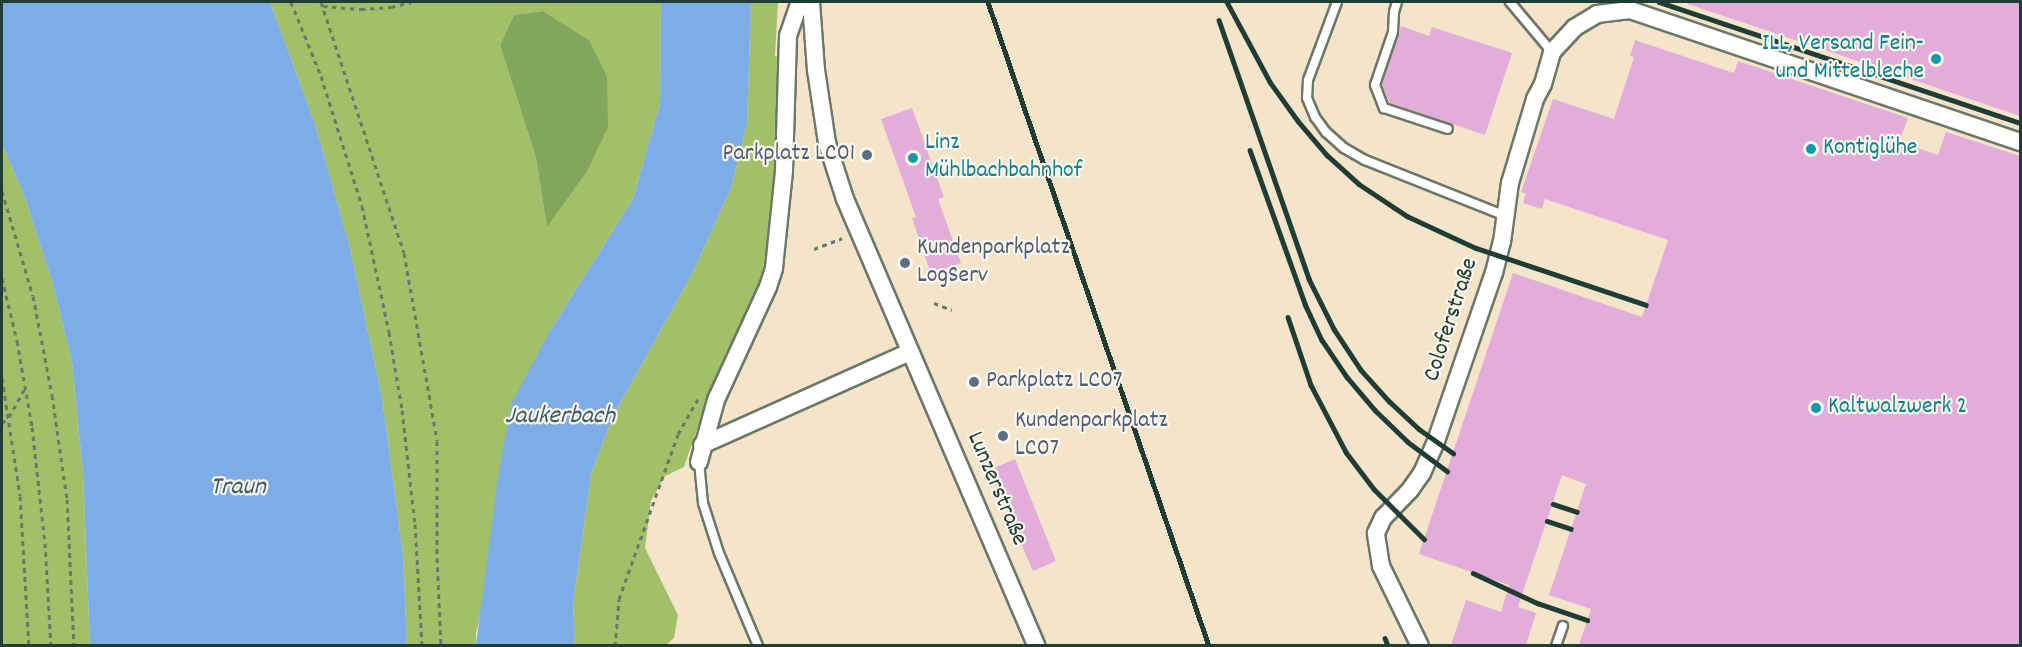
<!DOCTYPE html>
<html>
<head>
<meta charset="utf-8">
<style>
	body { margin:0 }
	#map { position:relative; width:2022px; height:647px; overflow:hidden; background:#f4e5ca; font-family:Dekko,sans-serif }
	div>[style] { position:absolute }
	.green>* { inset:0; background:#a2c068 }
	.forest>* { inset:0; background:#81a65c }
	.water>* { inset:0; background:#7dace7 }
	.building>* { inset:0; background:#e2acdb }
	.path>* { height:3px; margin-top:-1.5px; transform-origin:0; background:repeating-linear-gradient(90deg,#6a7868 0 4.5px,transparent 0 9px) }
	.roads { filter:drop-shadow(2px 0 #6a7868) drop-shadow(-2px 0 #6a7868) drop-shadow(0 2px #6a7868) drop-shadow(0 -2px #6a7868) }
	.service>* { height:8px; margin:-4px; padding:0 4px; transform-origin:4px; border-radius:4px; background:#fff }
	.minor>* { height:16px; margin:-8px; padding:0 8px; transform-origin:8px; border-radius:8px; background:#fff }
	.rail>* { height:4.5px; margin:-2.25px; padding:0 2.25px; transform-origin:2.25px; border-radius:2.25px; background:#1f3d34 }
	.dots>* { width:16px; height:16px; translate:-50% -50%; box-sizing:border-box; border:3px solid #fbf7ec; border-radius:50% }
	span { translate:-50% -50%; white-space:nowrap; text-align:center; line-height:1.15; -webkit-text-stroke:4.5px #fbf7ec; paint-order:stroke }
	.culture-label { font-size:24px; color:#0d838f }
	.right { translate:-100% -50%; text-align:right }
	.left { translate:0 -50%; text-align:left }
	.service-label { font-size:24px; color:#4e5e75 }
	.street-label { font-size:24px; color:#1f3d34 }
	.water-label { font-size:26px; color:#3b5e6a; font-style:italic }
	.frame { position:absolute; inset:0; border:3px solid #1f3d34; pointer-events:none }
</style>
</head>
<body>
<div id="map">
	<div class="green">
		<div style="clip-path:polygon(evenodd,270px 2px,661px 2px,660px 104px,633px 199px,551px 329px,476px 633px,476px 645px,407px 645px,403px 555px,382px 397px,350px 248px,315px 124px,270px 2px,543px 11px,589px 40px,547px 226px,536px 158px,500px 45px,514px 15px,543px 11px)"></div>
		<div style="clip-path:polygon(751px 2px,778px 2px,775px 56px,781px 58px,772px 218px,762px 275px,712px 386px,684px 467px,665px 476px,651px 501px,645px 548px,678px 615px,674px 638px,666px 645px,575px 646px,573px 605px,591px 474px,613px 416px,693px 272px,731px 188px,747px 124px)"></div>
		<div style="clip-path:polygon(2px 144px,24px 195px,53px 284px,72px 362px,83px 474px,90px 645px,2px 645px)"></div>
	</div>
	<div class="forest">
		<div style="clip-path:polygon(543px 11px,589px 40px,607px 77px,608px 127px,587px 171px,547px 227px,536px 158px,500px 45px,514px 15px)"></div>
	</div>
	<div class="water">
		<div style="clip-path:polygon(2px 2px,270px 2px,315px 124px,350px 248px,382px 397px,403px 555px,407px 645px,90px 645px,83px 474px,72px 362px,53px 284px,24px 195px,2px 144px)"></div>
		<div style="clip-path:polygon(661px 2px,751px 2px,747px 124px,731px 188px,693px 272px,613px 416px,591px 474px,573px 605px,575px 645px,476px 645px,499px 470px,512px 402px,551px 329px,633px 199px,660px 104px)"></div>
	</div>
	<div class="building">
		<div style="clip-path:polygon(1688px 2px,2020px 2px,2020px 116px,1688px 4px)"></div>
		<div style="clip-path:polygon(1401px 26px,1429px 36px,1432px 27px,1512px 53px,1485px 135px,1390px 103px,1382px 85px)"></div>
		<div style="clip-path:polygon(1635px 40px,1734px 73px,1738px 61px,1908px 118px,1899px 142px,1938px 155px,1946px 132px,2020px 156px,2020px 645px,1579px 645px,1591px 609px,1549px 595px,1586px 484px,1562px 475px,1518px 607px,1536px 613px,1526px 645px,1451px 645px,1466px 600px,1501px 612px,1509px 585px,1419px 554px,1513px 273px,1642px 317px,1668px 240px,1545px 199px,1542px 209px,1523px 203px,1526px 194px,1521px 192px,1553px 99px,1614px 119px,1634px 57px,1630px 56px)"></div>
		<div style="clip-path:polygon(912px 108px,944px 197px,938px 199px,961px 263px,931px 274px,912px 218px,916px 217px,881px 119px)"></div>
		<div style="clip-path:polygon(1015px 459px,1056px 561px,1033px 571px,989px 470px)"></div>
	</div>
	<div class="path">
		<div style="left:291px;top:2px;width:80px;rotate:67.9deg"></div>
		<div style="left:321px;top:76px;width:136px;rotate:72.5deg"></div>
		<div style="left:362px;top:206px;width:129px;rotate:77.9deg"></div>
		<div style="left:389px;top:332px;width:79px;rotate:80.5deg"></div>
		<div style="left:402px;top:410px;width:115px;rotate:83.5deg"></div>
		<div style="left:415px;top:524px;width:122px;rotate:86.7deg"></div>
		<div style="left:321px;top:2px;width:264px;rotate:71.7deg"></div>
		<div style="left:404px;top:253px;width:191px;rotate:80deg"></div>
		<div style="left:437px;top:441px;width:117px;rotate:90deg"></div>
		<div style="left:437px;top:558px;width:88px;rotate:87.4deg"></div>
		<div style="left:323px;top:6px;width:38px;rotate:5deg"></div>
		<div style="left:361px;top:9px;width:30px;rotate:-4deg"></div>
		<div style="left:391px;top:7px;width:21px;rotate:-14deg"></div>
		<div style="left:2px;top:191px;width:109px;rotate:73.6deg"></div>
		<div style="left:33px;top:296px;width:101px;rotate:79.1deg"></div>
		<div style="left:52px;top:395px;width:105px;rotate:81.8deg"></div>
		<div style="left:67px;top:499px;width:147px;rotate:87.3deg"></div>
		<div style="left:814px;top:249px;width:30px;rotate:-21deg"></div>
		<div style="left:2px;top:278px;width:65px;rotate:76.6deg"></div>
		<div style="left:17px;top:341px;width:87px;rotate:80.1deg"></div>
		<div style="left:32px;top:427px;width:117px;rotate:83.6deg"></div>
		<div style="left:45px;top:543px;width:103px;rotate:86.7deg"></div>
		<div style="left:934px;top:303px;width:19px;rotate:21deg"></div>
		<div style="left:2px;top:378px;width:119px;rotate:81.3deg"></div>
		<div style="left:20px;top:496px;width:150px;rotate:86.6deg"></div>
		<div style="left:2px;top:423px;width:9px;rotate:-41deg"></div>
		<div style="left:9px;top:417px;width:33px;rotate:-61deg"></div>
		<div style="left:615px;top:646px;width:47px;rotate:-85.1deg"></div>
		<div style="left:619px;top:599px;width:175px;rotate:-70.3deg"></div>
		<div style="left:678px;top:434px;width:40px;rotate:-60.3deg"></div>
	</div>
	<div class="roads">
		<div class="service">
			<div style="left:1337px;top:2px;width:83px;rotate:110.4deg"></div>
			<div style="left:1308px;top:80px;width:18px;rotate:93deg"></div>
			<div style="left:1307px;top:98px;width:21px;rotate:67deg"></div>
			<div style="left:1315px;top:117px;width:19px;rotate:54deg"></div>
			<div style="left:1326px;top:132px;width:24px;rotate:42deg"></div>
			<div style="left:1344px;top:148px;width:24px;rotate:30deg"></div>
			<div style="left:1365px;top:160px;width:152px;rotate:21.7deg"></div>
			<div style="left:1397px;top:2px;width:10px;rotate:107deg"></div>
			<div style="left:1394px;top:12px;width:20px;rotate:93deg"></div>
			<div style="left:1393px;top:32px;width:56px;rotate:108.8deg"></div>
			<div style="left:1375px;top:85px;width:25px;rotate:69deg"></div>
			<div style="left:1384px;top:108px;width:67px;rotate:18.2deg"></div>
			<div style="left:1510px;top:2px;width:65px;rotate:50deg"></div>
			<div style="left:699px;top:462px;width:41px;rotate:84.4deg"></div>
			<div style="left:703px;top:503px;width:52px;rotate:72.3deg"></div>
			<div style="left:719px;top:553px;width:101px;rotate:67.2deg"></div>
			<div style="left:1556px;top:646px;width:21px;rotate:-71deg"></div>
		</div>
		<div class="minor">
			<div style="left:811px;top:2px;width:68px;rotate:85.8deg"></div>
			<div style="left:816px;top:70px;width:74px;rotate:81.4deg"></div>
			<div style="left:827px;top:143px;width:59px;rotate:72.2deg"></div>
			<div style="left:845px;top:199px;width:486px;rotate:66.8deg"></div>
			<div style="left:702px;top:445px;width:228px;rotate:-24.1deg"></div>
			<div style="left:699px;top:462px;width:64px;rotate:-74.7deg"></div>
			<div style="left:716px;top:400px;width:124px;rotate:-65.3deg"></div>
			<div style="left:768px;top:287px;width:20px;rotate:-72deg"></div>
			<div style="left:774px;top:268px;width:98px;rotate:-84.1deg"></div>
			<div style="left:784px;top:171px;width:135px;rotate:-88.3deg"></div>
			<div style="left:788px;top:36px;width:36px;rotate:-71deg"></div>
			<div style="left:1420px;top:646px;width:89px;rotate:-116deg"></div>
			<div style="left:1381px;top:566px;width:33px;rotate:-99deg"></div>
			<div style="left:1376px;top:533px;width:17px;rotate:-65deg"></div>
			<div style="left:1383px;top:518px;width:39px;rotate:-46deg"></div>
			<div style="left:1410px;top:490px;width:21px;rotate:-55deg"></div>
			<div style="left:1422px;top:473px;width:35px;rotate:-66deg"></div>
			<div style="left:1436px;top:441px;width:178px;rotate:-71deg"></div>
			<div style="left:1494px;top:273px;width:32px;rotate:-76deg"></div>
			<div style="left:1502px;top:242px;width:60px;rotate:-82.3deg"></div>
			<div style="left:1510px;top:183px;width:88px;rotate:-73.4deg"></div>
			<div style="left:1535px;top:99px;width:17px;rotate:-62deg"></div>
			<div style="left:1543px;top:84px;width:33px;rotate:-74deg"></div>
			<div style="left:1552px;top:52px;width:33px;rotate:-47deg"></div>
			<div style="left:1574px;top:28px;width:27px;rotate:-31deg"></div>
			<div style="left:1597px;top:14px;width:33px;rotate:-7deg"></div>
			<div style="left:1630px;top:10px;width:412px;rotate:18.7deg"></div>
		</div>
	</div>
	<div class="rail">
		<div style="left:988px;top:2px;width:681px;rotate:71.06deg"></div>
		<div style="left:1227px;top:2px;width:91px;rotate:61.7deg"></div>
		<div style="left:1270px;top:82px;width:48px;rotate:54.3deg"></div>
		<div style="left:1298px;top:121px;width:45px;rotate:49.5deg"></div>
		<div style="left:1327px;top:155px;width:43px;rotate:42.2deg"></div>
		<div style="left:1359px;top:184px;width:58px;rotate:33.7deg"></div>
		<div style="left:1407px;top:216px;width:76px;rotate:24.9deg"></div>
		<div style="left:1476px;top:248px;width:179px;rotate:18.5deg"></div>
		<div style="left:1659px;top:2px;width:381px;rotate:18.5deg"></div>
		<div style="left:1219px;top:20px;width:274px;rotate:70.8deg"></div>
		<div style="left:1309px;top:279px;width:56px;rotate:63.4deg"></div>
		<div style="left:1334px;top:329px;width:49px;rotate:56.6deg"></div>
		<div style="left:1361px;top:370px;width:42px;rotate:47.9deg"></div>
		<div style="left:1389px;top:401px;width:41px;rotate:43deg"></div>
		<div style="left:1419px;top:429px;width:42px;rotate:35.2deg"></div>
		<div style="left:1250px;top:150px;width:164px;rotate:70.3deg"></div>
		<div style="left:1305px;top:304px;width:40px;rotate:65deg"></div>
		<div style="left:1322px;top:340px;width:45px;rotate:56deg"></div>
		<div style="left:1347px;top:377px;width:43px;rotate:49.7deg"></div>
		<div style="left:1375px;top:410px;width:46px;rotate:44.1deg"></div>
		<div style="left:1408px;top:442px;width:49px;rotate:36.6deg"></div>
		<div style="left:1288px;top:317px;width:72px;rotate:71.3deg"></div>
		<div style="left:1311px;top:385px;width:76px;rotate:62.4deg"></div>
		<div style="left:1346px;top:452px;width:46px;rotate:52.9deg"></div>
		<div style="left:1374px;top:489px;width:71px;rotate:45deg"></div>
		<div style="left:1553px;top:504px;width:25px;rotate:18deg"></div>
		<div style="left:1547px;top:521px;width:25px;rotate:18deg"></div>
		<div style="left:1473px;top:573px;width:71px;rotate:25.1deg"></div>
		<div style="left:1537px;top:603px;width:53px;rotate:18.8deg"></div>
		<div style="left:1385px;top:638px;width:9px;rotate:69deg"></div>
	</div>
	<div class="dots">
		<div style="left:1936px;top:59px;background:#0f9aa8"></div>
		<div style="left:1811px;top:149px;background:#0f9aa8"></div>
		<div style="left:867px;top:155px;background:#5c6f8a"></div>
		<div style="left:913px;top:158px;background:#0f9aa8"></div>
		<div style="left:905px;top:263px;background:#5c6f8a"></div>
		<div style="left:974px;top:382px;background:#5c6f8a"></div>
		<div style="left:1816px;top:408px;background:#0f9aa8"></div>
		<div style="left:1003px;top:436px;background:#5c6f8a"></div>
	</div>
	<div class="culture-label">
		<span class="right" style="left:1924px;top:59px">ILL, Versand Fein-<br>und Mittelbleche</span>
		<span class="left" style="left:925px;top:158px">Linz<br>Mühlbachbahnhof</span>
		<span class="left" style="left:1823px;top:149px">Kontiglühe</span>
		<span class="left" style="left:1828px;top:408px">Kaltwalzwerk 2</span>
	</div>
	<div class="service-label">
		<span class="right" style="left:855px;top:155px">Parkplatz LC01</span>
		<span class="left" style="left:917px;top:263px">Kundenparkplatz<br>LogServ</span>
		<span class="left" style="left:986px;top:382px">Parkplatz LC07</span>
		<span class="left" style="left:1015px;top:436px">Kundenparkplatz<br>LC07</span>
	</div>
	<div class="street-label">
		<span style="left:1452px;top:320px;rotate:-72deg">Coloferstraße</span>
		<span style="left:996px;top:489px;rotate:67deg">Lunzerstraße</span>
	</div>
	<div class="water-label">
		<span style="left:560px;top:417px">Jaukerbach</span>
		<span style="left:238px;top:488px">Traun</span>
	</div>
	<div class="frame"></div>
</div>
</body>
</html>
